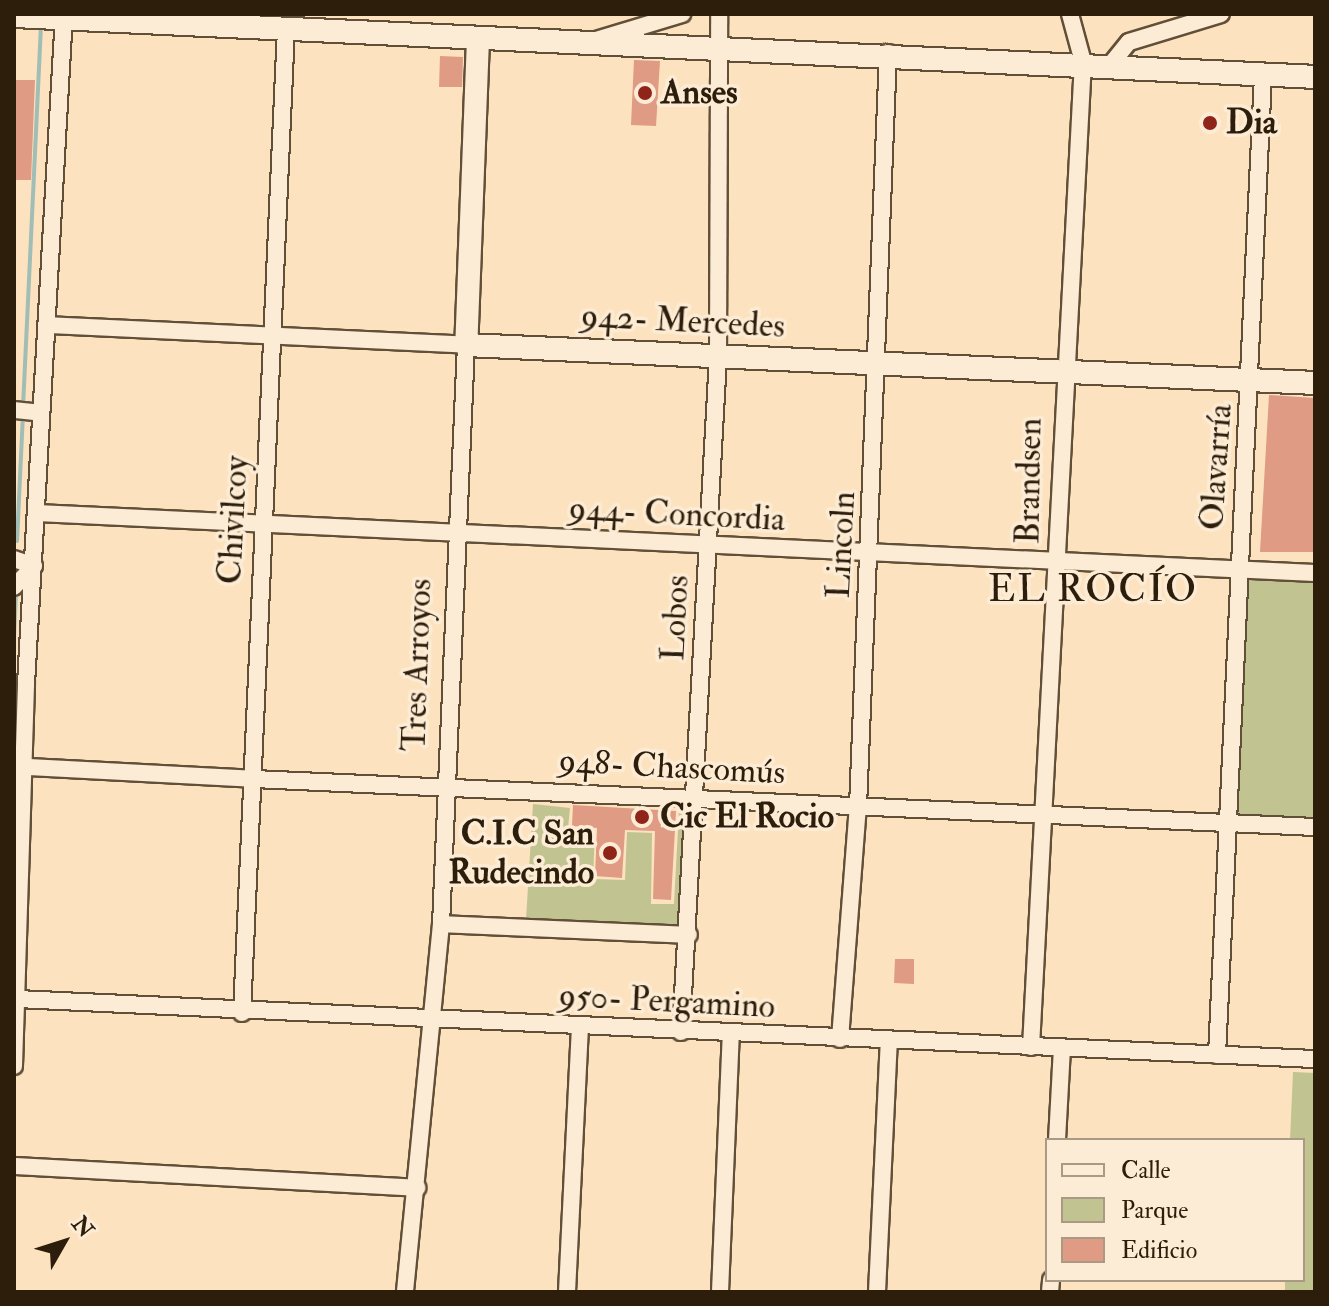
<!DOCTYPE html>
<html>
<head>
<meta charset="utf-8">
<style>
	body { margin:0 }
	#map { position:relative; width:1329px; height:1306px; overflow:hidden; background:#fce2be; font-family:"IM FELL Double Pica",serif }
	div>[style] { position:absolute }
	.green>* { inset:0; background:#c1c390 }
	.stream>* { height:4px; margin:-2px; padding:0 2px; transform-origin:2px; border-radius:2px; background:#a0bdb6 }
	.building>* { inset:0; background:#df9b83 }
	.roads { filter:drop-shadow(2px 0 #614f38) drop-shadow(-2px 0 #614f38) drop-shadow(0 2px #614f38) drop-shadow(0 -2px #614f38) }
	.minor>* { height:16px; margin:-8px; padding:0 8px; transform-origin:8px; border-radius:8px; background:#fdecd5 }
	.secondary>* { height:22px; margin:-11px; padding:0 11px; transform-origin:11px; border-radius:11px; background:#fdecd5 }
	.dots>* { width:22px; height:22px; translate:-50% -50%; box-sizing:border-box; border:4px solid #fdecd5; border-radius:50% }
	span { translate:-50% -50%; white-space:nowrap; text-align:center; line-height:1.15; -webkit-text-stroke:7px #fdecd5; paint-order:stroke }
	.poi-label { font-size:34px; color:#2d1e0c; font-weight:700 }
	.left { translate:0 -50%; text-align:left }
	.right { translate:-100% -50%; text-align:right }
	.street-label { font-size:34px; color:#2d1e0c }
	.quarter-label { font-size:38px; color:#2d1e0c; letter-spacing:2px }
	.frame { position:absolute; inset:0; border:16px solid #2d1e0c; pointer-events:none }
	.legend { position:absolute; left:1045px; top:1138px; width:260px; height:144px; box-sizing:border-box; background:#fdecd5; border:2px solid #aa9a85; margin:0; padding:10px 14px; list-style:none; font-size:24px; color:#2d1e0c }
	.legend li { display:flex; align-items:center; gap:16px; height:40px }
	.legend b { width:40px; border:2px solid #aa9a85 }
	.north { position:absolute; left:24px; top:1202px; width:80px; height:80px; -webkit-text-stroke:6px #fdecd5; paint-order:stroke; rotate:51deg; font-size:22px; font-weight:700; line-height:32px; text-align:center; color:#2d1e0c }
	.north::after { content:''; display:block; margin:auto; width:28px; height:36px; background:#2d1e0c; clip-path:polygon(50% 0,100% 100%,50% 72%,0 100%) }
</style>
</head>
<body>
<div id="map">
	<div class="green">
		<div style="clip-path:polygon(1238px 571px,1315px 573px,1315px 827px,1227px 824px)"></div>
		<div style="clip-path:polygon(533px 804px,570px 808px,568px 828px,595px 830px,593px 879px,625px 880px,627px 832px,652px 833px,651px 904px,674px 904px,679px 811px,688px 811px,682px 928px,526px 920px)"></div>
		<div style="clip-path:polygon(1293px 1072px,1315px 1073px,1315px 1292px,1285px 1292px,1285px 1280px,1303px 1280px,1303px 1140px,1290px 1140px)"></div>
	</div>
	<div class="stream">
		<div style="left:23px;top:407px;width:383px;rotate:-87.3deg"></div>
		<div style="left:17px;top:541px;width:126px;rotate:-87.3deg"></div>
		<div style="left:14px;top:637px;width:44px;rotate:-87.4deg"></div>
	</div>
	<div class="building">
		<div style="clip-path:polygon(440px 56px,463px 57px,462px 87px,439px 87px)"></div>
		<div style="clip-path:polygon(634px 60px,660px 61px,656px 126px,631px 125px)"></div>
		<div style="clip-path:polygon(14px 80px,35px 80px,31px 180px,14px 180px)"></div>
		<div style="clip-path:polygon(1269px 395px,1315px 398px,1315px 552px,1260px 552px)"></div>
		<div style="clip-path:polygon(573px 805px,676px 811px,671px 900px,653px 899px,655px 831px,625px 830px,622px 878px,595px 876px,597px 828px,572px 826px)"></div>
		<div style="clip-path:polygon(895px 959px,914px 959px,914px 984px,894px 983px)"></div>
	</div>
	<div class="roads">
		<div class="minor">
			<div style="left:599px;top:39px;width:87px;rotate:-16.8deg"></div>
			<div style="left:1111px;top:64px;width:28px;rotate:-51deg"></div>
			<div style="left:1129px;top:42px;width:96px;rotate:-16.9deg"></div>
			<div style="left:47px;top:325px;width:419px;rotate:2.7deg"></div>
			<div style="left:466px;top:345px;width:580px;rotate:92.47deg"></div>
			<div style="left:441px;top:924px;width:370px;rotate:95.6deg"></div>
			<div style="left:14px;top:410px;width:27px;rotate:6deg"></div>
			<div style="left:37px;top:513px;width:1279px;rotate:2.69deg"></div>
			<div style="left:14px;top:559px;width:21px;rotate:19deg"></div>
			<div style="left:34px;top:566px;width:29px;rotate:134deg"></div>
			<div style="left:14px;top:759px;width:15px;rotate:32deg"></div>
			<div style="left:27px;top:767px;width:227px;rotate:3deg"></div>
			<div style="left:254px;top:779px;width:1062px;rotate:2.59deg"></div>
			<div style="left:441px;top:924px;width:248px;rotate:2.5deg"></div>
			<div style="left:17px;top:999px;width:1299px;rotate:2.65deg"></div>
			<div style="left:242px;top:1013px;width:984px;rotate:-87.44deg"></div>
			<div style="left:681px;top:1032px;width:676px;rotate:-86.86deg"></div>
			<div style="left:718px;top:357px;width:343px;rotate:-89.8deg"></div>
			<div style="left:840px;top:1039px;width:233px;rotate:-85.6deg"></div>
			<div style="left:858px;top:807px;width:755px;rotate:-87.72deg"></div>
			<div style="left:1031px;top:1047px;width:986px;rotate:-86.98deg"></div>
			<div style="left:1083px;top:62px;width:50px;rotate:-105.2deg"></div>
			<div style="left:1217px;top:1055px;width:981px;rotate:-87.31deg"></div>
			<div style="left:14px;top:1066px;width:382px;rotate:-88.2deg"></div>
			<div style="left:26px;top:684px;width:671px;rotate:-86.75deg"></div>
			<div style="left:1057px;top:1140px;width:92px;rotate:-86.9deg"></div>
			<div style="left:14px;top:1166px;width:404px;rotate:3.1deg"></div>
			<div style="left:567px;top:1292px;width:265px;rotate:-87.2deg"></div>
			<div style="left:720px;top:1292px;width:258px;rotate:-87.6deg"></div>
			<div style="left:877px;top:1292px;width:251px;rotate:-87.3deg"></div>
			<div style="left:1050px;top:1292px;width:12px;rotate:-85deg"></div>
		</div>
		<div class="secondary">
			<div style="left:14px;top:16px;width:1302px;rotate:2.68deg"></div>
			<div style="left:478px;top:39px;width:306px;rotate:92.2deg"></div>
			<div style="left:466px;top:345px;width:850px;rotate:2.56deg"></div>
		</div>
	</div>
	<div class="dots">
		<div style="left:645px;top:93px;background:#8f2418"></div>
		<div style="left:1210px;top:123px;background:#8f2418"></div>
		<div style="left:642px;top:817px;background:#8f2418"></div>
		<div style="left:610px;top:853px;background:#8f2418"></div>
	</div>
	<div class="poi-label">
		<span class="left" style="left:661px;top:93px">Anses</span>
		<span class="left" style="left:1226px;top:123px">Dia</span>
		<span class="left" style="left:660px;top:817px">Cic El Rocio</span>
		<span class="right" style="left:594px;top:853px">C.I.C San<br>Rudecindo</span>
	</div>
	<div class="street-label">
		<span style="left:683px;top:321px;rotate:3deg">942- Mercedes</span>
		<span style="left:1216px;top:467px;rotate:-86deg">Olavarría</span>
		<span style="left:1029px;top:481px;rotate:-89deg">Brandsen</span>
		<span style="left:677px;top:514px;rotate:3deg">944- Concordia</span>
		<span style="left:233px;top:520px;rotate:-87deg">Chivilcoy</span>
		<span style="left:841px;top:545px;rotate:-87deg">Lincoln</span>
		<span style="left:675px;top:618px;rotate:-87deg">Lobos</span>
		<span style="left:417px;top:665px;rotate:-88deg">Tres Arroyos</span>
		<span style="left:672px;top:767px;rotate:3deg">948- Chascomús</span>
		<span style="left:667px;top:1001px;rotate:3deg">950- Pergamino</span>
	</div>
	<div class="quarter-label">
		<span style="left:1093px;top:590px">EL ROCÍO</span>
	</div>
	<div class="frame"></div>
	<ul class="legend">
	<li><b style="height:10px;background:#fdecd5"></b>Calle</li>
	<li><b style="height:22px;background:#c1c390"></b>Parque</li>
	<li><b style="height:22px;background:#df9b83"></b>Edificio</li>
	</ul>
	<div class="north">N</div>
</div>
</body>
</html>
